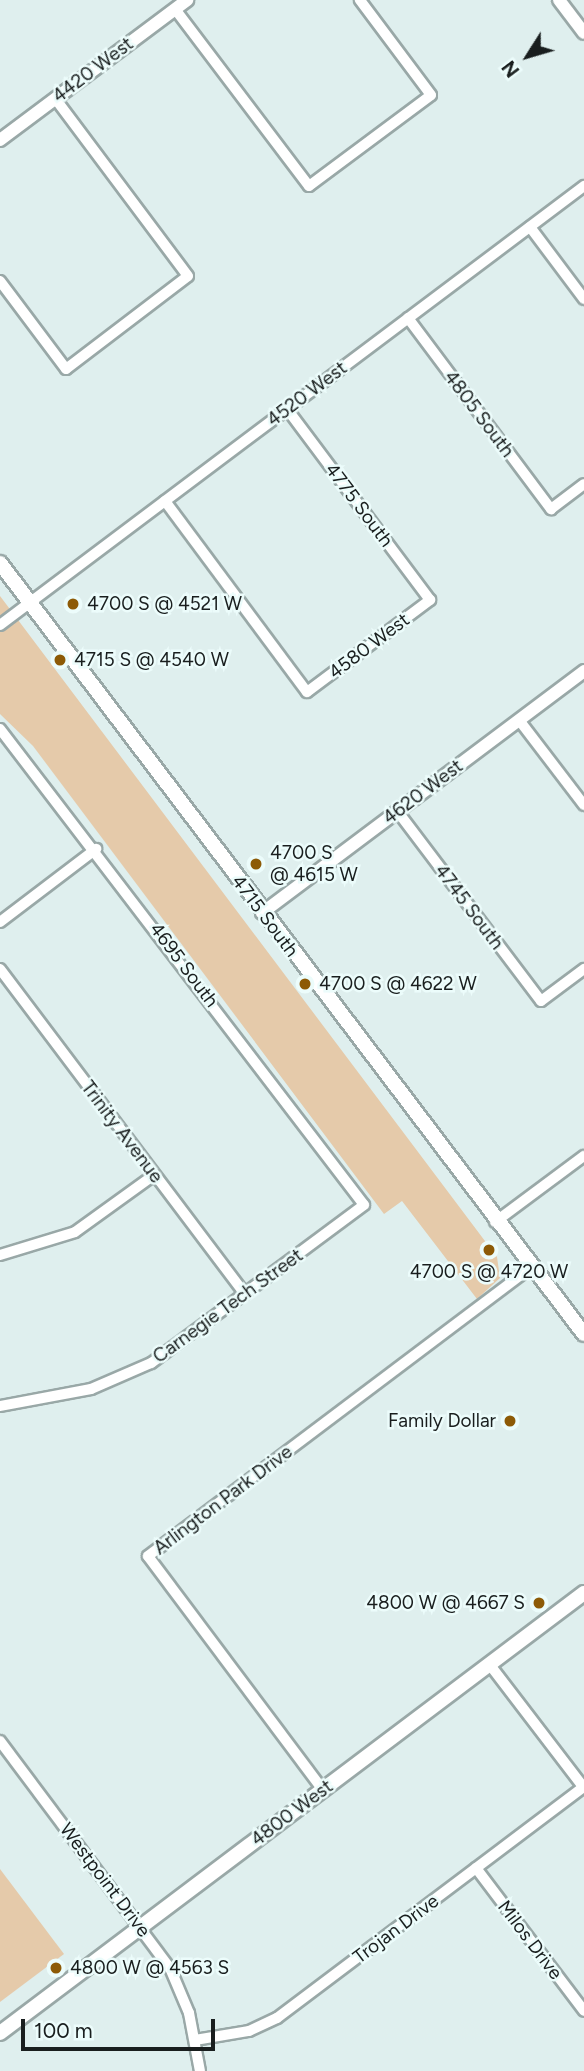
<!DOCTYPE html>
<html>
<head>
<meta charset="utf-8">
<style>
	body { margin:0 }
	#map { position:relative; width:584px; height:2071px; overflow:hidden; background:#dfefee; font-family:Figtree,sans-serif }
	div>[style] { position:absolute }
	.green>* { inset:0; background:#e5caaa }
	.roads { filter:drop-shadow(2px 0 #99a8a7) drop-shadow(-2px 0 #99a8a7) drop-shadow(0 2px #99a8a7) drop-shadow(0 -2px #99a8a7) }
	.minor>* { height:10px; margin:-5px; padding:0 5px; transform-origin:5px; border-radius:5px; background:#fff }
	.tertiary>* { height:12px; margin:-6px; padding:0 6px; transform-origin:6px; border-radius:6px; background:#fff }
	.secondary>* { height:14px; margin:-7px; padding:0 7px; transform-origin:7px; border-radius:7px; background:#fff }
	.dots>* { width:19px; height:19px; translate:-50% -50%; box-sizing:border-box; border:4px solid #ecfcfb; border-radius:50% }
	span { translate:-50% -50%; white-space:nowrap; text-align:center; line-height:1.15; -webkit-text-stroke:5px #ecfcfb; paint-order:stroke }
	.street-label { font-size:19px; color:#191e1e }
	.poi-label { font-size:19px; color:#191e1e }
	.left { translate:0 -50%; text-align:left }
	.right { translate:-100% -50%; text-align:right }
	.north { position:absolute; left:493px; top:21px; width:70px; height:70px; -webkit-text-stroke:5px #ecfcfb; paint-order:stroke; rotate:233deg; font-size:19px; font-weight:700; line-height:28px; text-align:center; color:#191e1e }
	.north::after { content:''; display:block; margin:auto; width:24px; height:32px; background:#191e1e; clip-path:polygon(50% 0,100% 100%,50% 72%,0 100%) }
	.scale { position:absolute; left:21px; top:2019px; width:194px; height:32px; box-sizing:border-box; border:4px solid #191e1e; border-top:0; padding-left:9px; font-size:21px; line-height:24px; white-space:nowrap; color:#191e1e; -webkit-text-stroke:5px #ecfcfb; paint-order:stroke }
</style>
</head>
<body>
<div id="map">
	<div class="green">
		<div style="clip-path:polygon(0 596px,497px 1257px,500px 1278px,477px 1299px,402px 1201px,384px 1214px,33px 746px,0 714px)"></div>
		<div style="clip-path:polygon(0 1869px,64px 1954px,0 2002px)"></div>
	</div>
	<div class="roads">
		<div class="minor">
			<div style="left:175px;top:9px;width:222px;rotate:52.9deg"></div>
			<div style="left:309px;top:186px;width:152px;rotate:-36.7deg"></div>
			<div style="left:431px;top:95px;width:119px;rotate:-126.8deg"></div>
			<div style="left:530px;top:227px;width:90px;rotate:53.1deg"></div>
			<div style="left:0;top:281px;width:110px;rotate:53.1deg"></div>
			<div style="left:66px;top:369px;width:153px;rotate:-37.3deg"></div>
			<div style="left:188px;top:276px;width:222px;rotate:-126.8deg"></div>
			<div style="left:408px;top:318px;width:239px;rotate:53.2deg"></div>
			<div style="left:551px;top:509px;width:41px;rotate:-37.1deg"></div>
			<div style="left:165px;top:501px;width:238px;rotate:53.4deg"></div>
			<div style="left:307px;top:692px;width:154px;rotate:-36.8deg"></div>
			<div style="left:430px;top:600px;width:239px;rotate:-126.8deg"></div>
			<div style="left:0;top:625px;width:731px;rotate:-36.93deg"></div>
			<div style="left:519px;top:720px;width:107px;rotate:52.6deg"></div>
			<div style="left:0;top:729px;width:599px;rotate:52.59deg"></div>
			<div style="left:364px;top:1205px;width:265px;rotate:143.4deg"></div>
			<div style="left:151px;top:1363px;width:65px;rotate:156.6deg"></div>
			<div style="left:91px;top:1389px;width:93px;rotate:169.4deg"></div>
			<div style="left:398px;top:812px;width:237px;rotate:52.9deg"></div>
			<div style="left:541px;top:1001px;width:54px;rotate:-36.7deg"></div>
			<div style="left:0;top:922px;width:121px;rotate:-37.2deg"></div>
			<div style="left:0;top:969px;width:407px;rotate:53deg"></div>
			<div style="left:495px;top:1222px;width:111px;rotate:-36.6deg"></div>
			<div style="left:0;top:1255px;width:78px;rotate:-17deg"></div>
			<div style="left:75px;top:1232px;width:97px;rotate:-35.8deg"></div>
			<div style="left:490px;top:1665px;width:155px;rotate:52.6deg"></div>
			<div style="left:0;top:1741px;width:284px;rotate:53.2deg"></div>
			<div style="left:170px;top:1968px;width:49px;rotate:67.1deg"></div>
			<div style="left:189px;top:2013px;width:59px;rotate:79.3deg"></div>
			<div style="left:323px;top:1790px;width:292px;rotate:-126.8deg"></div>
			<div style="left:148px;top:1556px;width:480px;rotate:-37deg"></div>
			<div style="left:476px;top:1868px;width:179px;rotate:52.9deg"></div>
			<div style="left:195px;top:2040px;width:55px;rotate:-9.5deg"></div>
			<div style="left:249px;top:2031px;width:31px;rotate:-25deg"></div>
			<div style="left:277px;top:2018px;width:383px;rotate:-37deg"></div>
		</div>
		<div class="tertiary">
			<div style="left:559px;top:0;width:41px;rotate:52.9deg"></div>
			<div style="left:0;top:140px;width:234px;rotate:-36.8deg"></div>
			<div style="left:262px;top:913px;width:403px;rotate:-36.9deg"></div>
		</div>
		<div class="secondary">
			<div style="left:0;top:563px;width:967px;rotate:52.86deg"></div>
			<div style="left:0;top:2033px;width:731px;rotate:-37deg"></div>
		</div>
	</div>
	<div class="dots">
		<div style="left:73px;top:604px;background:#8d5a06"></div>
		<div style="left:60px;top:660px;background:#8d5a06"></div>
		<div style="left:256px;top:864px;background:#8d5a06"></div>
		<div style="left:305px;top:984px;background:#8d5a06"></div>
		<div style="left:489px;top:1250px;background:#8d5a06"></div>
		<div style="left:510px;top:1421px;background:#8d5a06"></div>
		<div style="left:539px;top:1603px;background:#8d5a06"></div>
		<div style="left:56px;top:1968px;background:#8d5a06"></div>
	</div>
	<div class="street-label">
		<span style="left:93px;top:70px;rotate:-37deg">4420 West</span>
		<span style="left:307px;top:394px;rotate:-37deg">4520 West</span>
		<span style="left:479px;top:414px;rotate:53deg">4805 South</span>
		<span style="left:359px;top:505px;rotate:53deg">4775 South</span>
		<span style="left:369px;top:646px;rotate:-37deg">4580 West</span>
		<span style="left:423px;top:792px;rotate:-37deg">4620 West</span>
		<span style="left:469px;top:907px;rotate:53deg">4745 South</span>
		<span style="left:265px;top:916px;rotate:53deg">4715 South</span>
		<span style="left:184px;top:965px;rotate:53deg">4695 South</span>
		<span style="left:122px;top:1132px;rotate:53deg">Trinity Avenue</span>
		<span style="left:228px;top:1306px;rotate:-36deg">Carnegie Tech Street</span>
		<span style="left:223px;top:1500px;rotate:-37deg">Arlington Park Drive</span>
		<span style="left:292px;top:1813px;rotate:-37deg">4800 West</span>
		<span style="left:105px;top:1880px;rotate:53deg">Westpoint Drive</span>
		<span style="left:396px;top:1929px;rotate:-37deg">Trojan Drive</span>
		<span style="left:530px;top:1940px;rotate:53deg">Milos Drive</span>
	</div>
	<div class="poi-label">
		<span class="left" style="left:87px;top:604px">4700 S @ 4521 W</span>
		<span class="left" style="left:74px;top:660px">4715 S @ 4540 W</span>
		<span class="left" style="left:270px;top:864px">4700 S<br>@ 4615 W</span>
		<span class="left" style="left:319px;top:984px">4700 S @ 4622 W</span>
		<span style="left:489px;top:1272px">4700 S @ 4720 W</span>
		<span class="right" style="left:496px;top:1421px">Family Dollar</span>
		<span class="right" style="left:525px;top:1603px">4800 W @ 4667 S</span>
		<span class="left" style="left:70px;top:1968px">4800 W @ 4563 S</span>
	</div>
	<div class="north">N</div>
	<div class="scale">100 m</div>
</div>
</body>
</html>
